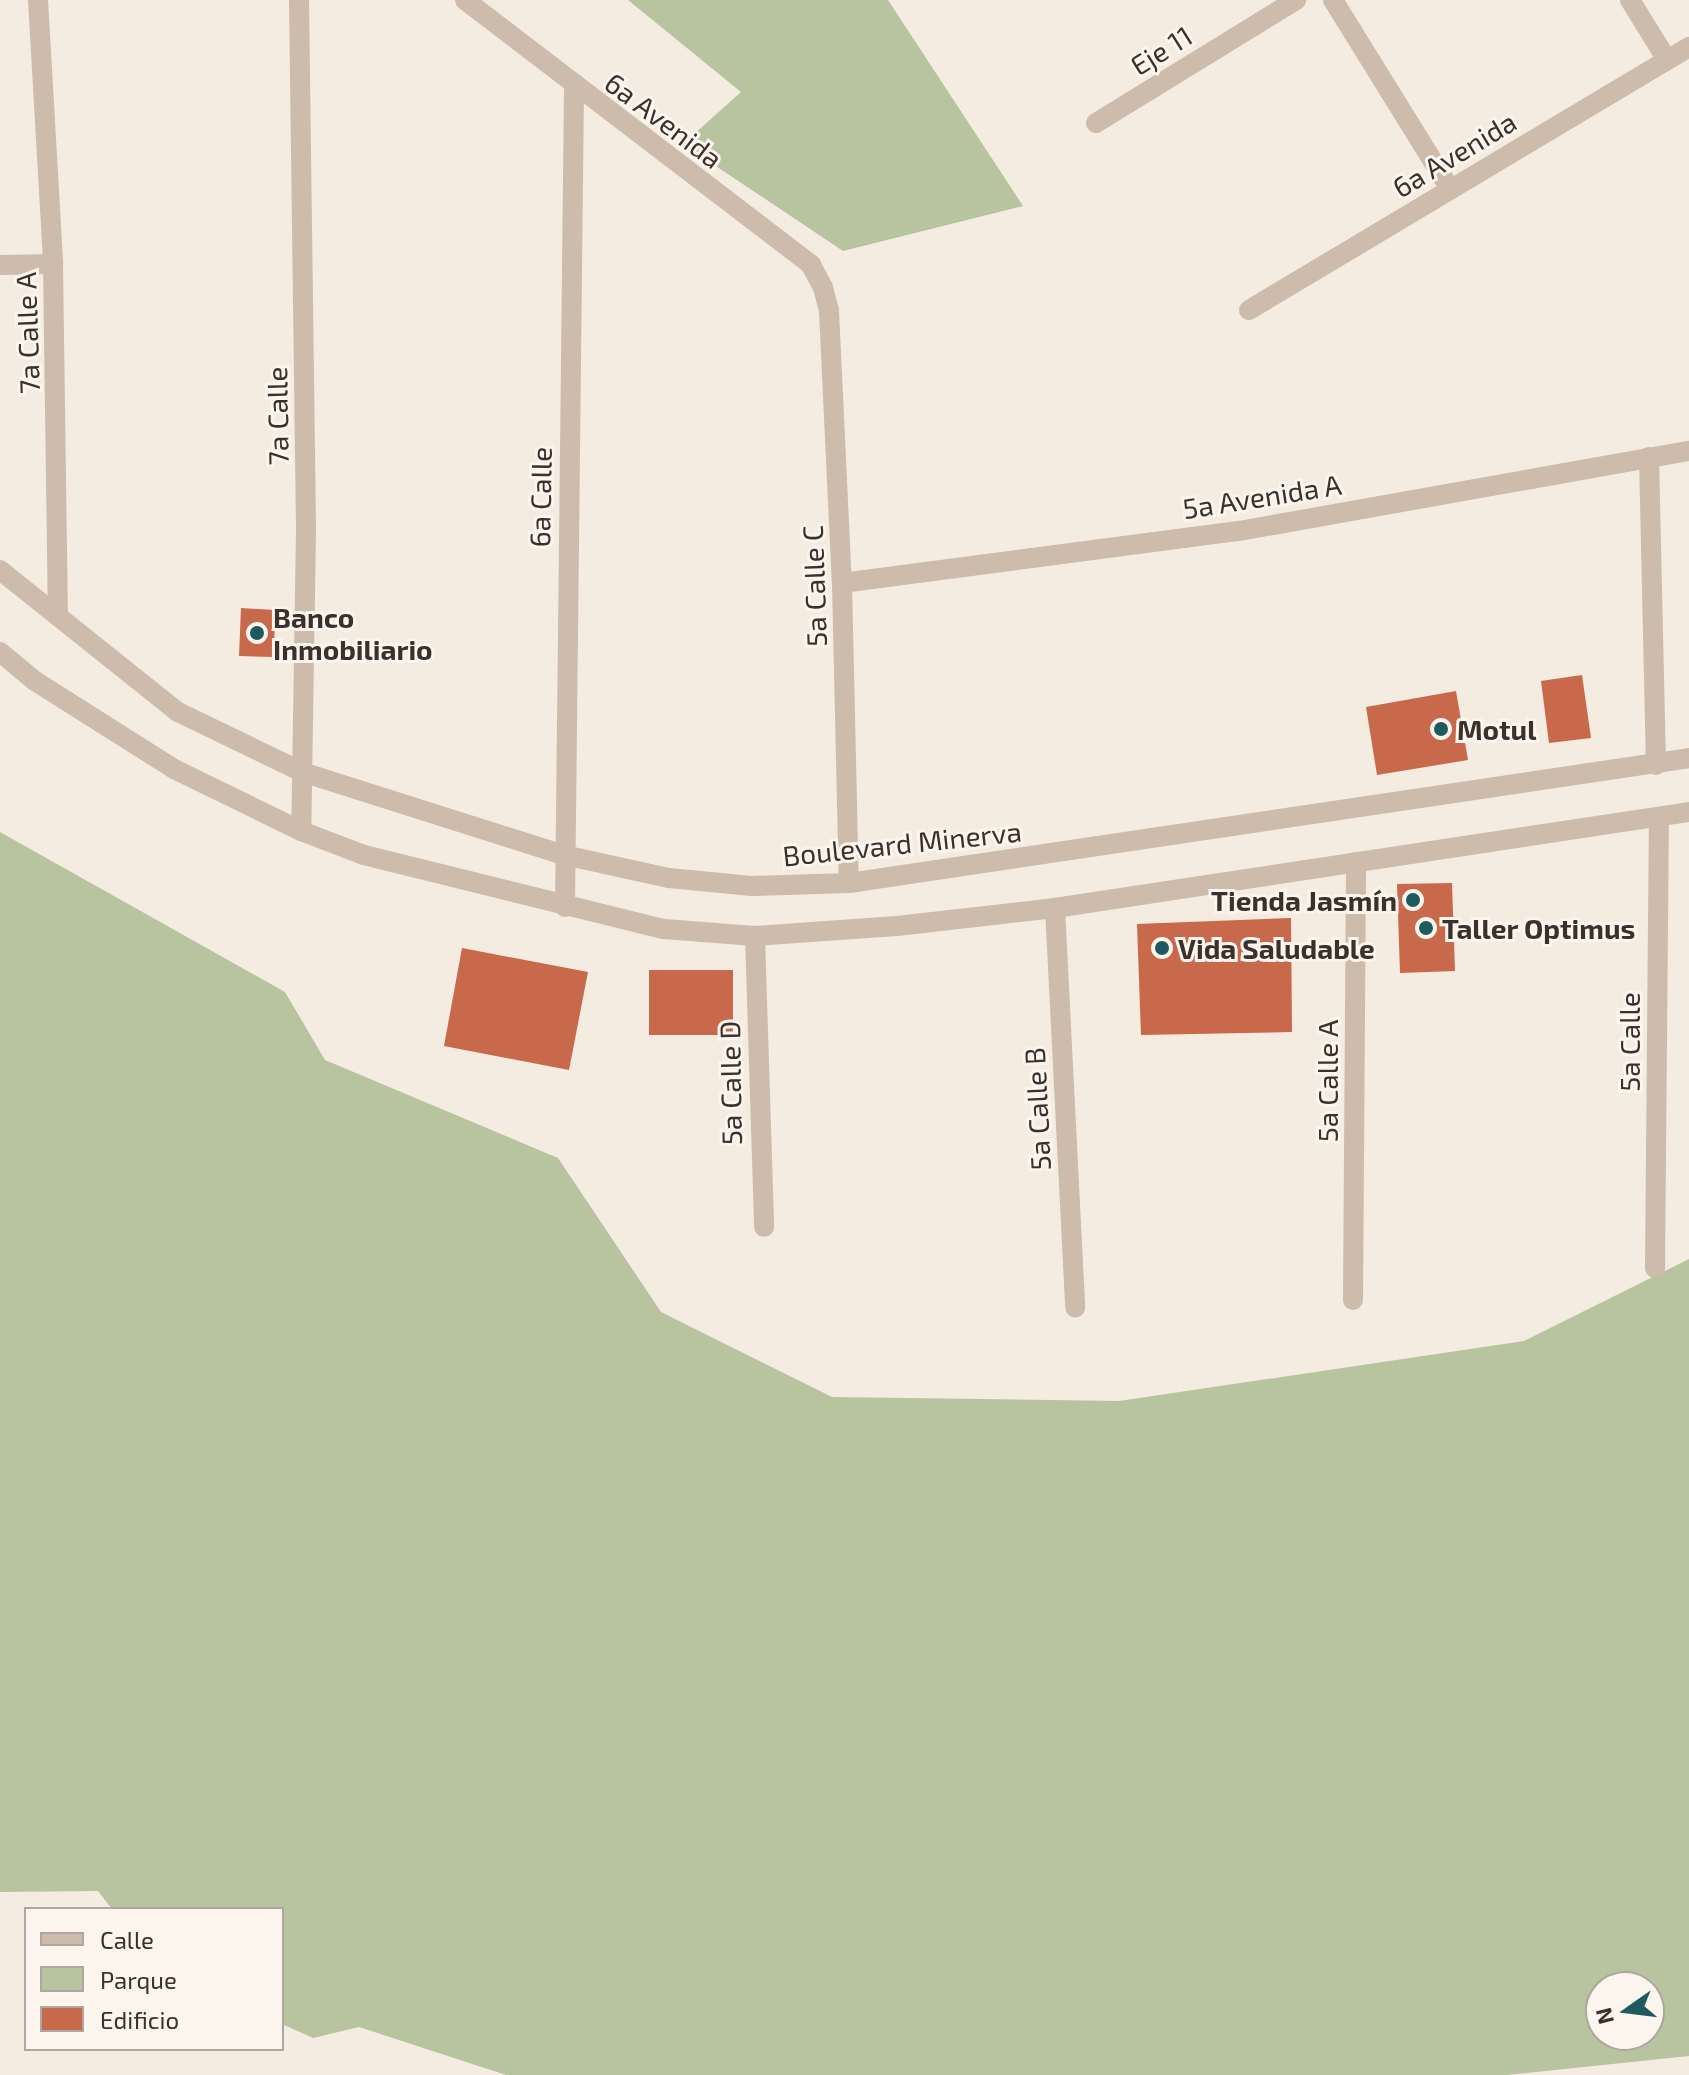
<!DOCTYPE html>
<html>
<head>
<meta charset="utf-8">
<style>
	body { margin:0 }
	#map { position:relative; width:1689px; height:2075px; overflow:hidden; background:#f4ebe1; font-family:"Exo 2",sans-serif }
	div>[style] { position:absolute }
	.green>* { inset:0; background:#b8c4a0 }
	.building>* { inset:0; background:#c8694b }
	.minor>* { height:20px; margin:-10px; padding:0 10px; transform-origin:10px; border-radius:10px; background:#cdbbac }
	.tertiary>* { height:20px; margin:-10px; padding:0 10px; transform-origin:10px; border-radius:10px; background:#cdbbac }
	.dots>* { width:22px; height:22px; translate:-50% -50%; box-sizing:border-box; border:4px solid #fbf5ee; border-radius:50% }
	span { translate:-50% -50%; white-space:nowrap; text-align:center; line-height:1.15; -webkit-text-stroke:6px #fbf5ee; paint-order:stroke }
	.street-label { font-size:28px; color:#3b302b }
	.poi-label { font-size:28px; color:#3b302b; font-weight:700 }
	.left { translate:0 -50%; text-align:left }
	.right { translate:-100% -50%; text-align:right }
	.legend { position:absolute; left:24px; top:1907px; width:260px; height:144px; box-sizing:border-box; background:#fbf5ee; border:2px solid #aea6a0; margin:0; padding:10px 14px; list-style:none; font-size:24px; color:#3b302b }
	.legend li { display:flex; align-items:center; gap:16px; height:40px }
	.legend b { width:40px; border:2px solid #aea6a0 }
	.north { position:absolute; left:1585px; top:1971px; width:80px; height:80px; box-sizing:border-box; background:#fbf5ee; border:2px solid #aea6a0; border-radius:50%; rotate:256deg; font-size:22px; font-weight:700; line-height:32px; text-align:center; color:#3b302b }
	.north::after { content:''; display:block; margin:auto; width:28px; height:36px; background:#1f5a5e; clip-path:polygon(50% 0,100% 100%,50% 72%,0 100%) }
</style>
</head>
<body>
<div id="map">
	<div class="green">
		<div style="clip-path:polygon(628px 0,888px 0,1023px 206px,843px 251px,683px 144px,741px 92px)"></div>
		<div style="clip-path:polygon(evenodd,0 832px,285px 992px,325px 1060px,558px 1158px,661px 1312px,832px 1397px,1119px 1401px,1524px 1341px,1689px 1259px,1689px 2056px,1507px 2075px,506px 2075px,359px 2027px,313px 2038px,282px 2024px,282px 1909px,112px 1909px,98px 1891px,0 1892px,0 832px,1601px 1987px,1649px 1987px,1649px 2035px,1601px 2035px,1601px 1987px)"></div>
	</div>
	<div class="building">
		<div style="clip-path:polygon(241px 608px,275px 610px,274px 657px,239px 656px)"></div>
		<div style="clip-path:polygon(1582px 675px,1591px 738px,1549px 743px,1541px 681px)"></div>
		<div style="clip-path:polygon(1456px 691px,1468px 760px,1377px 775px,1366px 707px)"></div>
		<div style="clip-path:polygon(1452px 883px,1455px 971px,1400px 973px,1397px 884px)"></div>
		<div style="clip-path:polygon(1291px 918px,1292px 1032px,1141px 1035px,1137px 924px)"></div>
		<div style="clip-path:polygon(462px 948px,588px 972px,569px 1070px,444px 1046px)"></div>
		<div style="clip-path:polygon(649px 970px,733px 970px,733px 1035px,649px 1035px)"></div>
	</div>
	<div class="minor">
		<div style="left:38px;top:0;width:264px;rotate:86.7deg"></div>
		<div style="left:53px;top:264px;width:352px;rotate:89.2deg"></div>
		<div style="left:299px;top:0;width:529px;rotate:89.24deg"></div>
		<div style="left:306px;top:529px;width:302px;rotate:90.9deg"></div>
		<div style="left:465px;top:0;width:436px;rotate:37.4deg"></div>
		<div style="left:811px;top:265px;width:26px;rotate:62deg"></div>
		<div style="left:823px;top:288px;width:24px;rotate:75deg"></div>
		<div style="left:829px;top:311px;width:272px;rotate:87.3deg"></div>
		<div style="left:842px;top:583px;width:300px;rotate:88.7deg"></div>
		<div style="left:1333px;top:0;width:222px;rotate:58.2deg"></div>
		<div style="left:1630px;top:0;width:70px;rotate:58.3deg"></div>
		<div style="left:1096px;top:123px;width:235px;rotate:-31.6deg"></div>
		<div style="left:0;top:265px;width:53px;rotate:-1.1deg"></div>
		<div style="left:1249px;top:310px;width:513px;rotate:-30.87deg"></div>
		<div style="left:1649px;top:457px;width:308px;rotate:88.7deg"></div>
		<div style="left:842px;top:583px;width:400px;rotate:-7.5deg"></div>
		<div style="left:1239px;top:531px;width:457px;rotate:-10.1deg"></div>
		<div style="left:565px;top:907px;width:819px;rotate:-89.37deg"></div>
		<div style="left:1055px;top:908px;width:400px;rotate:87.1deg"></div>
		<div style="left:755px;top:936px;width:291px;rotate:88.2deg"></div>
		<div style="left:1655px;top:1268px;width:451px;rotate:-89.5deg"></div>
		<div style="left:1353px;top:1300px;width:438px;rotate:-89.6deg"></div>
	</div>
	<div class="tertiary">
		<div style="left:0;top:570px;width:228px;rotate:38.6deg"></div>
		<div style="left:178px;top:712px;width:138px;rotate:25.8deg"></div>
		<div style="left:302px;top:772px;width:275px;rotate:17.6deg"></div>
		<div style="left:564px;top:855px;width:107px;rotate:12.4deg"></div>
		<div style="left:669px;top:878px;width:83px;rotate:5.5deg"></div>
		<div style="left:752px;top:886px;width:97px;rotate:-1.8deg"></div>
		<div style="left:849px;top:883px;width:849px;rotate:-8.46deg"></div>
		<div style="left:0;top:652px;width:45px;rotate:39.6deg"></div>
		<div style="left:35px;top:681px;width:165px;rotate:32.3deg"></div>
		<div style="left:174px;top:769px;width:141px;rotate:26deg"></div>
		<div style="left:301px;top:831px;width:67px;rotate:20.9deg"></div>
		<div style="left:364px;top:855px;width:309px;rotate:13.9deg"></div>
		<div style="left:664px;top:929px;width:91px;rotate:4.4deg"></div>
		<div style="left:755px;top:936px;width:142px;rotate:-4deg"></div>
		<div style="left:897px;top:926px;width:159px;rotate:-6.5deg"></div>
		<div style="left:1055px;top:908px;width:641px;rotate:-8.61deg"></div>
	</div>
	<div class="dots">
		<div style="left:257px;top:633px;background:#1f5a5e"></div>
		<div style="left:1441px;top:729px;background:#1f5a5e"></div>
		<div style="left:1413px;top:900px;background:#1f5a5e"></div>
		<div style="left:1426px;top:928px;background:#1f5a5e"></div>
		<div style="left:1162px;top:948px;background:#1f5a5e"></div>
	</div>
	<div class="street-label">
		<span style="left:1161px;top:50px;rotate:-32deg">Eje 11</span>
		<span style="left:664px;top:120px;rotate:37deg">6a Avenida</span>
		<span style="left:1454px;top:154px;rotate:-31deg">6a Avenida</span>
		<span style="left:27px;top:333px;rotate:-92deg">7a Calle A</span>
		<span style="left:277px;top:416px;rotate:-91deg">7a Calle</span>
		<span style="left:1262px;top:496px;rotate:-9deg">5a Avenida A</span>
		<span style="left:540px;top:497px;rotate:-89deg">6a Calle</span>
		<span style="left:814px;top:586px;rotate:-92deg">5a Calle C</span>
		<span style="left:902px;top:843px;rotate:-6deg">Boulevard Minerva</span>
		<span style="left:1629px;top:1042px;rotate:-90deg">5a Calle</span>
		<span style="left:1327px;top:1081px;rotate:-90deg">5a Calle A</span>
		<span style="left:730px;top:1083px;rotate:-91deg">5a Calle D</span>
		<span style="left:1037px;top:1109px;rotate:-93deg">5a Calle B</span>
	</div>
	<div class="poi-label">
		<span class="left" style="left:273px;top:633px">Banco<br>Inmobiliario</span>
		<span class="left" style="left:1457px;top:729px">Motul</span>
		<span class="right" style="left:1397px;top:900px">Tienda Jasmín</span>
		<span class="left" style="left:1442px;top:928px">Taller Optimus</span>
		<span class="left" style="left:1178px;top:948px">Vida Saludable</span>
	</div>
	<ul class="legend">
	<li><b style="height:10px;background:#cdbbac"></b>Calle</li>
	<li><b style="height:22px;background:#b8c4a0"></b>Parque</li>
	<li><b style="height:22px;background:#c8694b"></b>Edificio</li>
	</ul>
	<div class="north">N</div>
</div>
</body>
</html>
